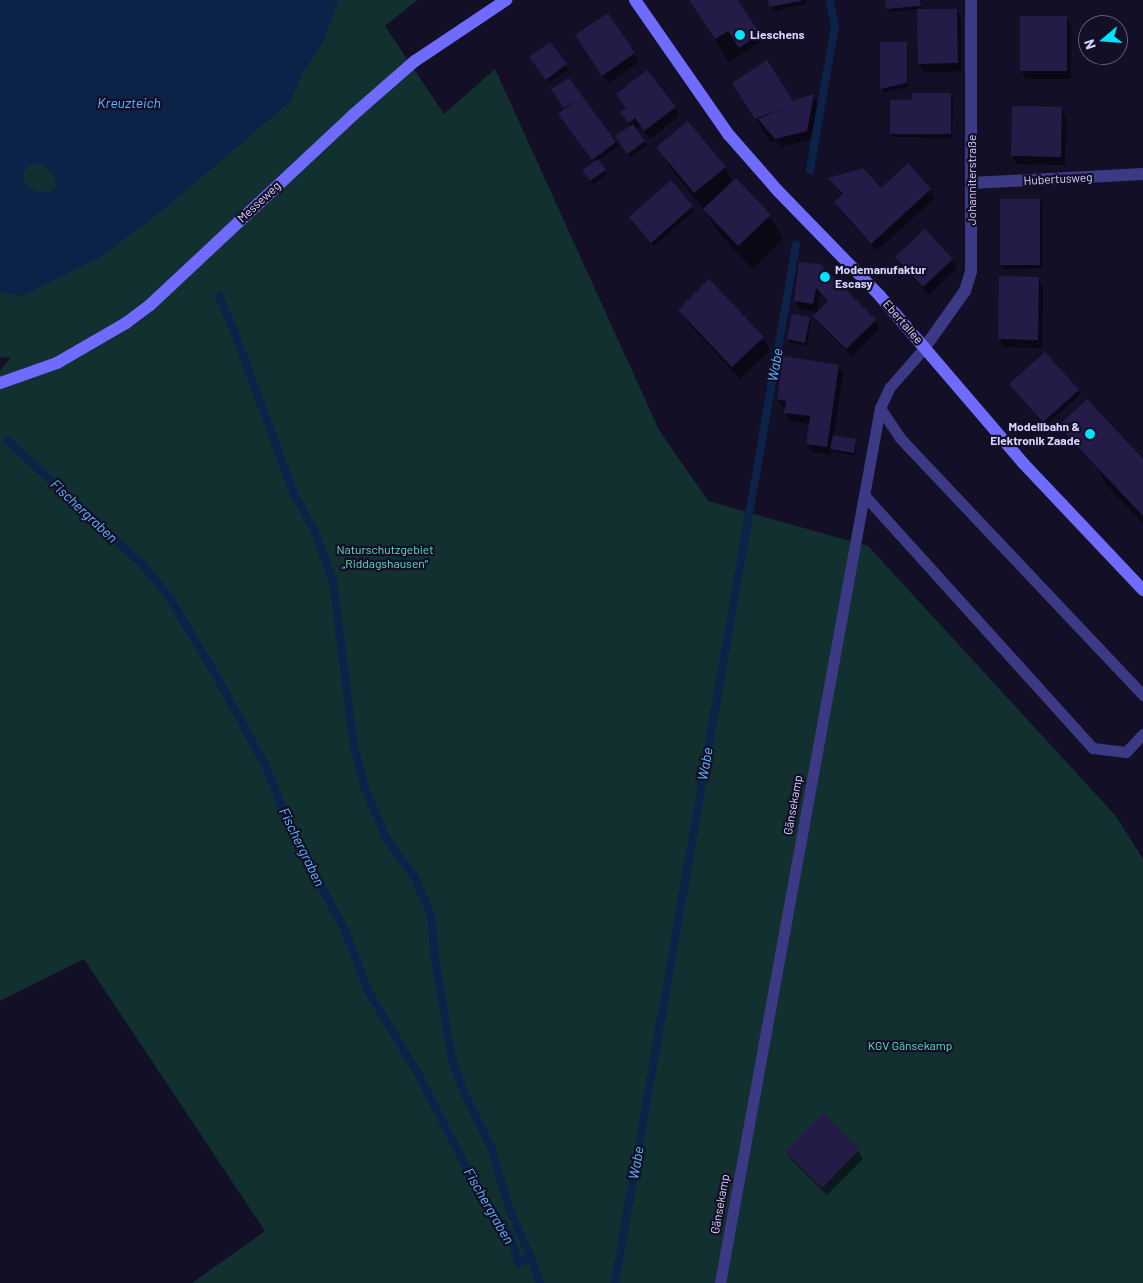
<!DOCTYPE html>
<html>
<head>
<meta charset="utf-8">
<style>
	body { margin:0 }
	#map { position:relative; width:1143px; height:1283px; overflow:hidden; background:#130f26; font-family:Barlow,sans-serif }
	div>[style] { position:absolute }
	.green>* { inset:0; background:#12302f }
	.water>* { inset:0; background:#0c2248 }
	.shadow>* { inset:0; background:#0007 }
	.stream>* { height:8px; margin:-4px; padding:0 4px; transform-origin:4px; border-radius:4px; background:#0c2248 }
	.building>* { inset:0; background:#241b47 }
	.service>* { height:11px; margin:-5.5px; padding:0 5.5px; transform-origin:5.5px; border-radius:5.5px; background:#3d3a85 }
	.minor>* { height:12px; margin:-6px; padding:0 6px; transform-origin:6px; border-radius:6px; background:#3d3a85 }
	.secondary>* { height:12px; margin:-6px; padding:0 6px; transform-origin:6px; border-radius:6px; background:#6f6bff }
	.dots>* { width:14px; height:14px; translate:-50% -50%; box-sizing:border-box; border:2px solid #130f26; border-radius:50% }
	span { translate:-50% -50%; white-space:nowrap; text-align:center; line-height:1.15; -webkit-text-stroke:4.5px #130f26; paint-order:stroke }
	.poi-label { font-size:12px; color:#d9d4ff; font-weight:700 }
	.left { translate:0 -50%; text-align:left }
	.right { translate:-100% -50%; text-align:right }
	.street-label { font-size:12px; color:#d9d4ff }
	.park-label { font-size:12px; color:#5fe0c0 }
	.water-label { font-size:14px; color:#62b6ff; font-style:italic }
	.north { position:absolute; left:1078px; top:15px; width:50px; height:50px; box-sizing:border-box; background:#130f26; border:1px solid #625e7d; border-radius:50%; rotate:252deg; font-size:14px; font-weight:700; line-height:20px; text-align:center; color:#d9d4ff }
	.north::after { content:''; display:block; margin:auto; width:18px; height:22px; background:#00e5ff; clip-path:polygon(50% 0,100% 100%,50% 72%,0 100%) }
</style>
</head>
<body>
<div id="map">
	<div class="green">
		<div style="clip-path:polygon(0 0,417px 0,385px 26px,444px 114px,495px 69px,659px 430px,708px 501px,868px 546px,1115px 815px,1143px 859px,1143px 1283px,192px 1283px,265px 1231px,84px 959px,0 1001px,0 371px,11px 357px,0 358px)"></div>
	</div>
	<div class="water">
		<div style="clip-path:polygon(evenodd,0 0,339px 0,322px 44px,303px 73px,290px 102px,163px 210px,99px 258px,23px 296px,0 292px,0 0,40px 164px,52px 172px,57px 185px,49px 193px,37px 191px,24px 183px,24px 172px,28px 166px,40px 164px)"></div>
	</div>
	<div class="shadow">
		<div style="clip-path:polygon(690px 0,737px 0,762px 41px,729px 62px)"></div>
		<div style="clip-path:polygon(769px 0,806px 0,806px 4px,773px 11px)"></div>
		<div style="clip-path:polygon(886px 0,921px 0,922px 11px,956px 10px,961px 18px,962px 71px,924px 72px,919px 64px,918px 9px,889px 12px)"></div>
		<div style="clip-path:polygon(608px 15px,639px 62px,608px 83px,581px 44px)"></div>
		<div style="clip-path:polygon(1066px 18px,1071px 26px,1071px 79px,1026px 79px,1021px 71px)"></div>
		<div style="clip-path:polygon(550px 43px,568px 69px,549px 83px,533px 61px)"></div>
		<div style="clip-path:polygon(906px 43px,908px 47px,908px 87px,884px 92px,882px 88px)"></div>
		<div style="clip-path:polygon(568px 79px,618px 146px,598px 161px,607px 174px,593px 184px,586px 174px,595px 162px,562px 118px,566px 110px,553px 90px)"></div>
		<div style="clip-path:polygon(734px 83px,794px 106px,813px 96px,818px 104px,811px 139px,781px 147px,775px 140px,770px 142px)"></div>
		<div style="clip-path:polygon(617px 94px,675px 107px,679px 116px,650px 139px,640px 126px,636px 130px,647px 146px,630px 157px,618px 140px,631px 127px,622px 113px,627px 109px)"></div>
		<div style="clip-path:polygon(950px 95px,953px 98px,952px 138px,893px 137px,891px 134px,914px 101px)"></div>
		<div style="clip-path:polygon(1013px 108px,1061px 108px,1066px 117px,1065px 165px,1017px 164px,1012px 156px)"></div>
		<div style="clip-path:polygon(658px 147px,725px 168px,733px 183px,770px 216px,783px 239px,752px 269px,719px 233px,708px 215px,672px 170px)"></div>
		<div style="clip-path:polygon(830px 179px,881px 189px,930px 190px,935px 198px,877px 251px,840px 211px,836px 203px,843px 196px)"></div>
		<div style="clip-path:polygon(671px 182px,694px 211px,654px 246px,632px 221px)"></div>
		<div style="clip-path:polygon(1040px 200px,1042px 204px,1042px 268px,1004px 269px,1002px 265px)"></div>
		<div style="clip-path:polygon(897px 257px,952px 260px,957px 268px,929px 295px,901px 265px)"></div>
		<div style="clip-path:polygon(800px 263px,875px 321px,879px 329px,852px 357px,820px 325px,815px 316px,828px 303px,820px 294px,817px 312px,800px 309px,795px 301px)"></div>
		<div style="clip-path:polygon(1038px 278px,1043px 287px,1042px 348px,1004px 347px,1000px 339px)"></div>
		<div style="clip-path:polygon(679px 310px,763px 338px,770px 350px,740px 379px,687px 322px)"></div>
		<div style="clip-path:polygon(809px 318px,811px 322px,807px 346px,790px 342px,788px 339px)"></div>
		<div style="clip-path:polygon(839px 366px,843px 374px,834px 437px,855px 440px,857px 444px,855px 456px,834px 452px,832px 449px,831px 455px,812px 452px,807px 444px,810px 424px,790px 421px,786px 412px,786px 408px,783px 407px,778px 399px)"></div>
		<div style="clip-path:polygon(1013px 388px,1078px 391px,1080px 394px,1046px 425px)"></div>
		<div style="clip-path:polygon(1060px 427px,1143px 460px,1143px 523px,1107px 486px,1099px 470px,1065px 435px)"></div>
		<div style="clip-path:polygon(786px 1151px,858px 1151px,863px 1159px,827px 1195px,791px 1159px)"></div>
	</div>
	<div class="stream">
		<div style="left:810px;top:170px;width:147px;rotate:-80.2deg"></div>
		<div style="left:835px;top:25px;width:26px;rotate:-103deg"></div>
		<div style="left:219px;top:296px;width:38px;rotate:67deg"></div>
		<div style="left:234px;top:331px;width:174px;rotate:69.8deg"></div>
		<div style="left:294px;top:494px;width:41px;rotate:60.9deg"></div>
		<div style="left:314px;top:530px;width:54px;rotate:69.6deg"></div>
		<div style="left:333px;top:581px;width:167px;rotate:82.8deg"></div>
		<div style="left:354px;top:747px;width:42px;rotate:75deg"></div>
		<div style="left:365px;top:788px;width:54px;rotate:67.2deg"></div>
		<div style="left:386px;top:838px;width:49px;rotate:54.1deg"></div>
		<div style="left:415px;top:878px;width:40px;rotate:66.6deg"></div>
		<div style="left:431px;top:915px;width:43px;rotate:84.7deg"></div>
		<div style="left:435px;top:958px;width:102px;rotate:80.4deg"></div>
		<div style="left:452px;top:1059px;width:37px;rotate:70deg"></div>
		<div style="left:465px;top:1094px;width:59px;rotate:63.9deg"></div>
		<div style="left:491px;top:1147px;width:64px;rotate:73.6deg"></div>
		<div style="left:509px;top:1208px;width:55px;rotate:66.3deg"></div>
		<div style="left:7px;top:440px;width:183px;rotate:42.6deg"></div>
		<div style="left:142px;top:564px;width:44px;rotate:50.5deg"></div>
		<div style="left:170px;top:598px;width:92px;rotate:59.3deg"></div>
		<div style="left:217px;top:677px;width:100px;rotate:61.4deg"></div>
		<div style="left:265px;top:765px;width:81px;rotate:67.5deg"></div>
		<div style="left:296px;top:840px;width:100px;rotate:61.4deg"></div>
		<div style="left:344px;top:928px;width:67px;rotate:69.1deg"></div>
		<div style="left:368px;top:991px;width:98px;rotate:58.7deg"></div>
		<div style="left:419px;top:1075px;width:119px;rotate:63deg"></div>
		<div style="left:473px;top:1181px;width:66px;rotate:56.1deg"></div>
		<div style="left:510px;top:1236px;width:28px;rotate:73deg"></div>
		<div style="left:518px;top:1263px;width:14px;rotate:-21deg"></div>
		<div style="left:531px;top:1258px;width:27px;rotate:70deg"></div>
		<div style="left:615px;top:1283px;width:1054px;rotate:-80.11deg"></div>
	</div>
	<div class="building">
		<div style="clip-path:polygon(689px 0,738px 0,760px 34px,739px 48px,728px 31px,715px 39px)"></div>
		<div style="clip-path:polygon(768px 0,801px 0,801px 1px,769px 7px)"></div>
		<div style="clip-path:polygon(885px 0,920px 0,921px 6px,886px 9px)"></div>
		<div style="clip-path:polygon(917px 9px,957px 9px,958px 63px,918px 64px)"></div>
		<div style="clip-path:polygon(608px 13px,635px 53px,602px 76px,575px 35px)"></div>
		<div style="clip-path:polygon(1020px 16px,1067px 16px,1067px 71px,1020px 71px)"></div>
		<div style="clip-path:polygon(550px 42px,567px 64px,546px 80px,529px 57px)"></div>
		<div style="clip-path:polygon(880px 42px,907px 42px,907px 83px,880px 89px)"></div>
		<div style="clip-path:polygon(767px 60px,795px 104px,794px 100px,814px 94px,807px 131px,775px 139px,758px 119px,791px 105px,755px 119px,732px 83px)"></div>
		<div style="clip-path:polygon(647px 70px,676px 107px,644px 131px,635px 118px,629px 123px,620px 112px,626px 108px,616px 94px)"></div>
		<div style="clip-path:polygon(569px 78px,616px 142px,592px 160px,558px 114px,577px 100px,564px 108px,551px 89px)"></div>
		<div style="clip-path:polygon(912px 93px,951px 93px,951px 134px,890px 134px,890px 100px,912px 100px)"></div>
		<div style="clip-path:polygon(1012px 106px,1062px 107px,1061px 157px,1011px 156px)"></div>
		<div style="clip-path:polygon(688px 121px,726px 167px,694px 193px,656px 147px)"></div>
		<div style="clip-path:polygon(633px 124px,645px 141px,627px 154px,615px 136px)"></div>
		<div style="clip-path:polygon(598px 159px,606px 170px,590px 181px,582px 170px)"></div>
		<div style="clip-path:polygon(908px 163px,931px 189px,871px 244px,834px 202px,843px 194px,828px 178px,863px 168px,881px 188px)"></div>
		<div style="clip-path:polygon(736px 178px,771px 215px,738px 246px,703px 209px)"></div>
		<div style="clip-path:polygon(671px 180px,693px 206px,651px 243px,629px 217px)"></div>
		<div style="clip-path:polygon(1000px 199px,1040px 199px,1040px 265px,1000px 265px)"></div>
		<div style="clip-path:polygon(925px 229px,953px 259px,923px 287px,895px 257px)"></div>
		<div style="clip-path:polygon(799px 262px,820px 264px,876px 320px,846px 349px,813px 316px,828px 301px,816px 288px,813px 304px,794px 301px)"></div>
		<div style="clip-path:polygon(999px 276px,1039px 277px,1038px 340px,998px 339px)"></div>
		<div style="clip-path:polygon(709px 279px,764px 337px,732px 367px,678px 310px)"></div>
		<div style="clip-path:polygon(792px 314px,810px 317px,805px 343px,787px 339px)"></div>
		<div style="clip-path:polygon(1045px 352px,1079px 390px,1043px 422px,1009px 384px)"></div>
		<div style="clip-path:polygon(783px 356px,839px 365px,827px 447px,806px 444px,810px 416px,784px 413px,786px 401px,777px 399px)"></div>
		<div style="clip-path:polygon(1087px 399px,1143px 459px,1143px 516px,1058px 426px)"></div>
		<div style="clip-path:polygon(833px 435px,856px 439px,854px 453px,830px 449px)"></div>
		<div style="clip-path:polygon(823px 1113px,859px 1150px,822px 1188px,785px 1151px)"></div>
	</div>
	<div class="service">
		<div style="left:880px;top:408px;width:36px;rotate:56deg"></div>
		<div style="left:900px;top:438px;width:354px;rotate:46.6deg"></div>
		<div style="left:865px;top:496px;width:340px;rotate:47.9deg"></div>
		<div style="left:1093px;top:748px;width:33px;rotate:7deg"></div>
		<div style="left:1126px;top:752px;width:25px;rotate:-47deg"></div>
		<div style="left:720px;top:1283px;width:890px;rotate:-79.64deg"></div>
		<div style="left:880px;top:408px;width:23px;rotate:-65deg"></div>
		<div style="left:890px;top:387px;width:53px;rotate:-48.8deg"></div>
	</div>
	<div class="minor">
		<div style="left:972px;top:183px;width:171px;rotate:-3deg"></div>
		<div style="left:925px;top:347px;width:69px;rotate:-54.5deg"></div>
		<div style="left:965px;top:291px;width:21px;rotate:-73deg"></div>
		<div style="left:971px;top:271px;width:271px;rotate:-90deg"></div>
	</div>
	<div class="secondary">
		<div style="left:635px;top:0;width:165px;rotate:55.2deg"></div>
		<div style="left:729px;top:135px;width:74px;rotate:48.8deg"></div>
		<div style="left:778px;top:191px;width:146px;rotate:45.8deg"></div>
		<div style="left:880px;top:296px;width:220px;rotate:49.4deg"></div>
		<div style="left:1023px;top:463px;width:175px;rotate:46.6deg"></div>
		<div style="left:0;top:383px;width:60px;rotate:-19.3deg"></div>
		<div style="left:57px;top:363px;width:80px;rotate:-30.1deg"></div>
		<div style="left:126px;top:323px;width:30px;rotate:-37deg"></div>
		<div style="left:150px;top:305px;width:278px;rotate:-43.1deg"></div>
		<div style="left:353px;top:115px;width:82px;rotate:-41.1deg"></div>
		<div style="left:415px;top:61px;width:110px;rotate:-33.8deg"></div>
	</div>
	<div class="dots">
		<div style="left:740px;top:35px;background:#00e5ff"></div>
		<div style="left:825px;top:277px;background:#00e5ff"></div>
		<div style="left:1090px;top:434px;background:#00e5ff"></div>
	</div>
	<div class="poi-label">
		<span class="left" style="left:750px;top:35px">Lieschens</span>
		<span class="left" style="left:835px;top:277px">Modemanufaktur<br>Escasy</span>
		<span class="right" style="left:1080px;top:434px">Modellbahn &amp;<br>Elektronik Zaade</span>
	</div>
	<div class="street-label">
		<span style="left:1058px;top:179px;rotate:-3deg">Hubertusweg</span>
		<span style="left:972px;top:180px;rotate:-90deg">Johanniterstraße</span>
		<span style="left:259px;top:202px;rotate:-43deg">Messeweg</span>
		<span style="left:903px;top:322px;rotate:49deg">Ebertallee</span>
		<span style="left:793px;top:805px;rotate:-80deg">Gänsekamp</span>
		<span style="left:720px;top:1204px;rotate:-80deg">Gänsekamp</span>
	</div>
	<div class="park-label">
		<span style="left:385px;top:557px">Naturschutzgebiet<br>„Riddagshausen“</span>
		<span style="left:910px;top:1046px">KGV Gänsekamp</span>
	</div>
	<div class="water-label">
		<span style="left:129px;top:103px">Kreuzteich</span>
		<span style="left:775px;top:365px;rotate:-80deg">Wabe</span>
		<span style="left:84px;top:511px;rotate:43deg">Fischergraben</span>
		<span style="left:705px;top:764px;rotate:-80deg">Wabe</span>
		<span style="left:302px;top:847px;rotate:64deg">Fischergraben</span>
		<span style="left:636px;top:1163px;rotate:-80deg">Wabe</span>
		<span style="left:489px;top:1206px;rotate:60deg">Fischergraben</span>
	</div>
	<div class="north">N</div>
</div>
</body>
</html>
